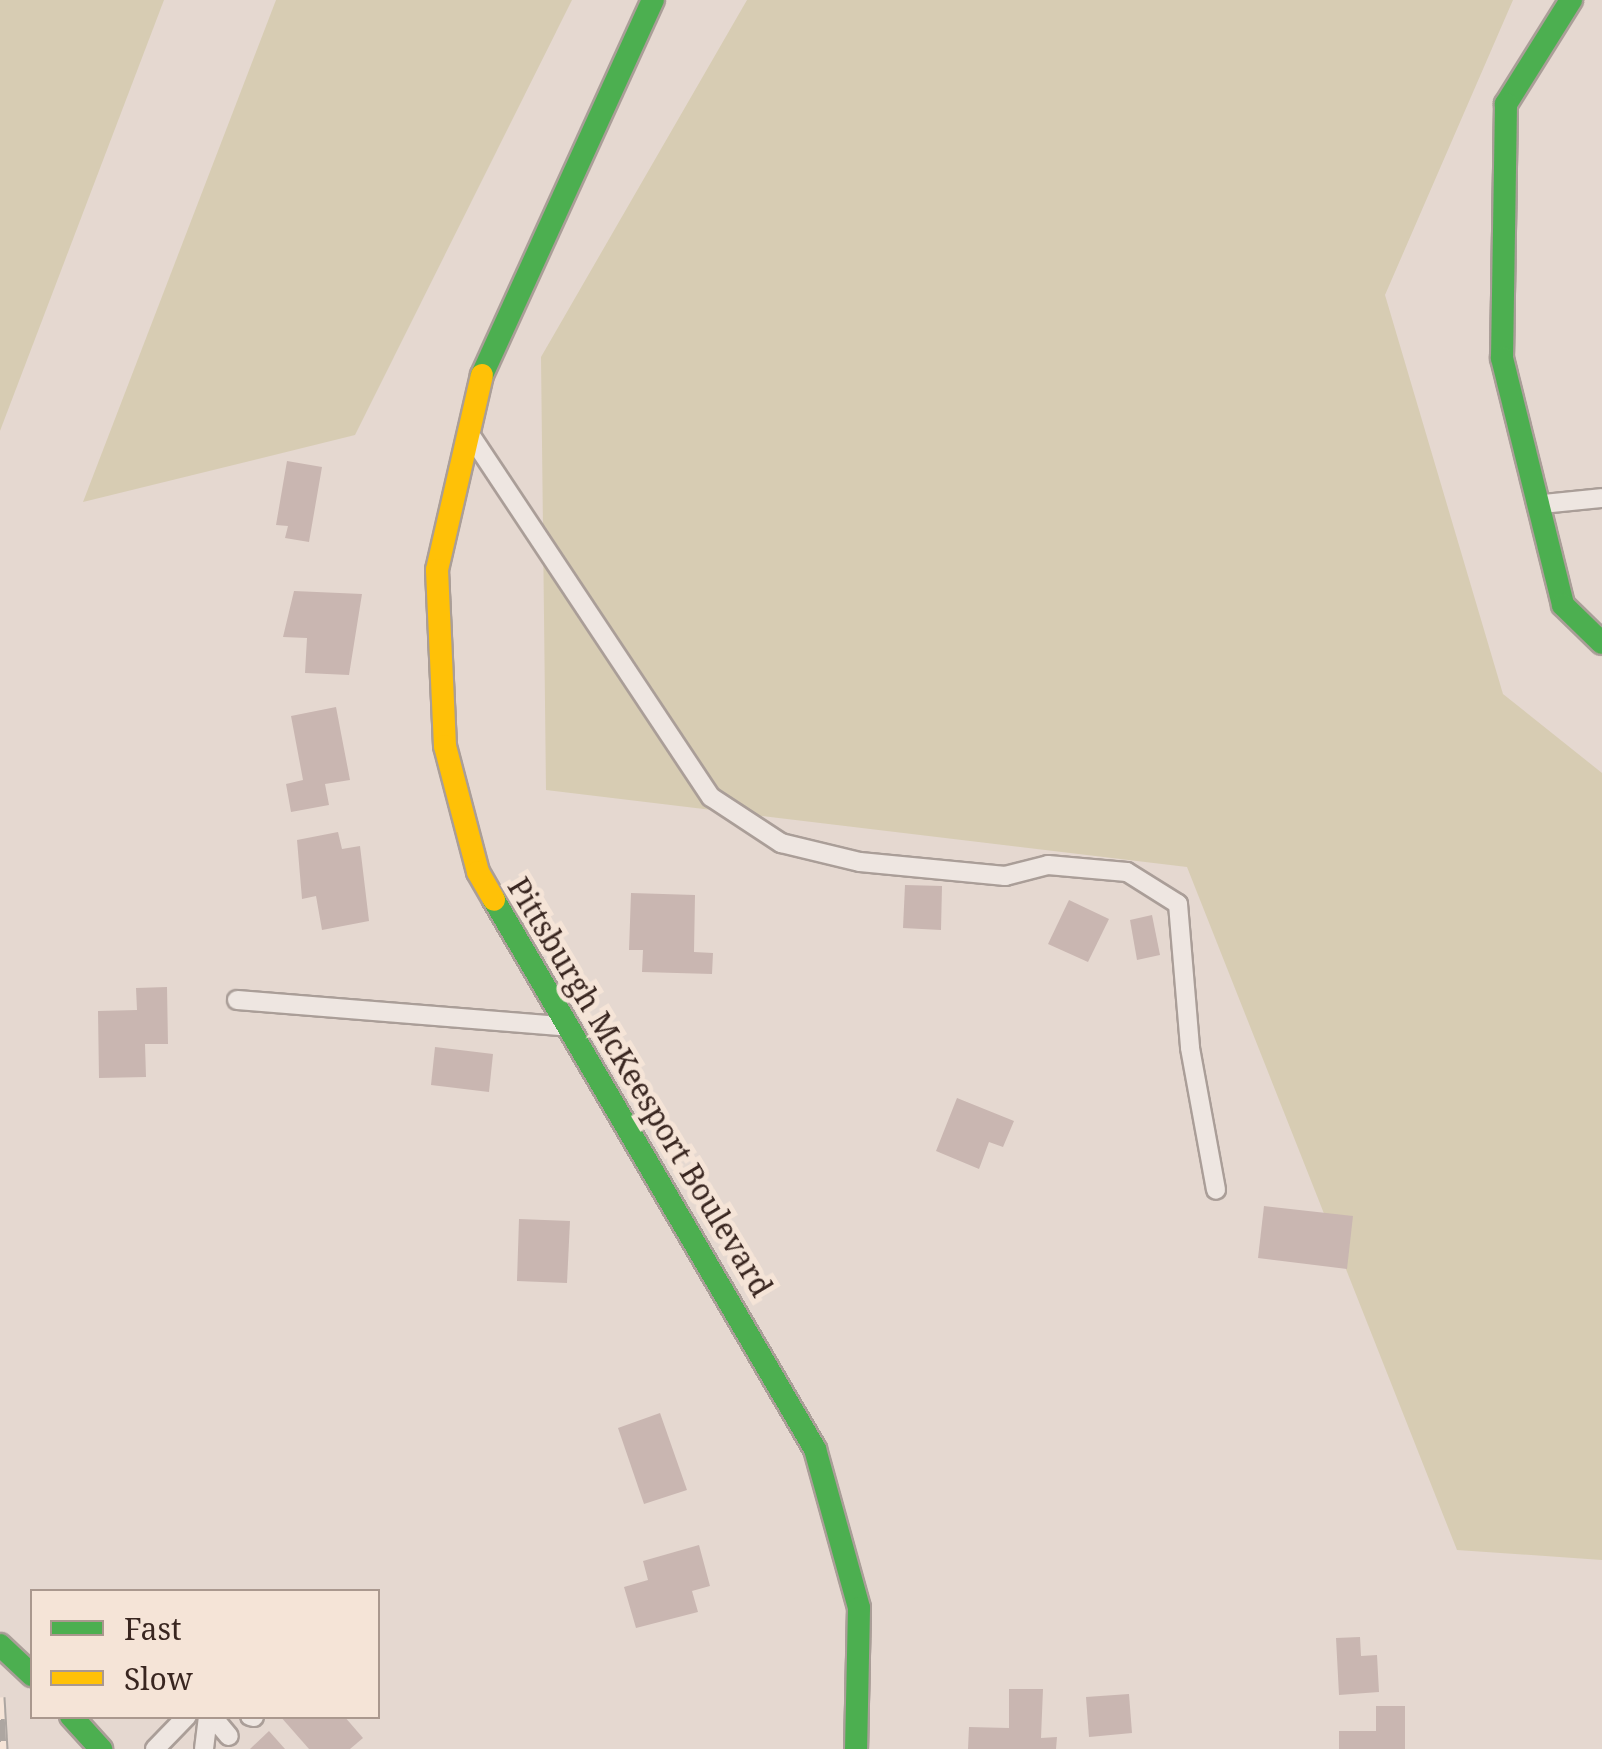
<!DOCTYPE html>
<html>
<head>
<meta charset="utf-8">
<style>
	body { margin:0 }
	#map { position:relative; width:1602px; height:1749px; overflow:hidden; background:#e5d8d0; font-family:"Noto Serif",serif }
	div>[style] { position:absolute }
	.green>* { inset:0; background:#d7ccb3 }
	.building>* { inset:0; background:#c9b6b1 }
	.roads { filter:drop-shadow(2px 0 #aa9e98) drop-shadow(-2px 0 #aa9e98) drop-shadow(0 2px #aa9e98) drop-shadow(0 -2px #aa9e98) }
	.lane>* { height:18px; margin:-9px; padding:0 9px; transform-origin:9px; border-radius:9px; background:#eee6e1 }
	.fast>* { height:22px; margin:-11px; padding:0 11px; transform-origin:11px; border-radius:11px; background:#4caf50 }
	.slow>* { height:22px; margin:-11px; padding:0 11px; transform-origin:11px; border-radius:11px; background:#ffc107 }
	.rail>* { height:11px; margin-top:-5.5px; transform-origin:0; background:repeating-linear-gradient(90deg,#f5e4d7 0 22px,#ada6a1 0 44px); box-sizing:border-box; border-block:2px solid #ada6a1 }
	span { translate:-50% -50%; white-space:nowrap; text-align:center; line-height:1.15; -webkit-text-stroke:10px #f5e4d7; paint-order:stroke }
	.street-label { font-size:30px; color:#392620 }
	.legend { position:absolute; left:30px; top:1589px; width:350px; height:130px; box-sizing:border-box; background:#f5e4d7; border:2px solid #aa988e; margin:0; padding:12px 18px; list-style:none; font-size:30px; color:#392620 }
	.legend li { display:flex; align-items:center; gap:20px; height:50px }
	.legend b { width:50px; border:2px solid #aa988e }
</style>
</head>
<body>
<div id="map">
	<div class="green">
		<div style="clip-path:polygon(0 0,164px 0,0 431px)"></div>
		<div style="clip-path:polygon(276px 0,572px 0,355px 435px,83px 502px)"></div>
		<div style="clip-path:polygon(747px 0,1513px 0,1385px 295px,1503px 694px,1602px 773px,1602px 1560px,1457px 1550px,1187px 867px,546px 790px,541px 357px)"></div>
	</div>
	<div class="building">
		<div style="clip-path:polygon(287px 461px,322px 467px,309px 542px,285px 538px,288px 526px,276px 525px)"></div>
		<div style="clip-path:polygon(294px 591px,362px 594px,349px 675px,305px 673px,307px 638px,283px 637px)"></div>
		<div style="clip-path:polygon(336px 707px,350px 780px,325px 784px,329px 805px,291px 812px,286px 784px,303px 780px,291px 716px)"></div>
		<div style="clip-path:polygon(338px 832px,342px 849px,360px 846px,369px 921px,322px 930px,316px 896px,302px 899px,297px 840px)"></div>
		<div style="clip-path:polygon(905px 885px,942px 886px,941px 930px,903px 928px)"></div>
		<div style="clip-path:polygon(631px 893px,695px 895px,694px 952px,713px 953px,712px 974px,642px 972px,643px 950px,629px 950px)"></div>
		<div style="clip-path:polygon(1069px 900px,1109px 919px,1088px 962px,1048px 944px)"></div>
		<div style="clip-path:polygon(1152px 915px,1160px 955px,1137px 960px,1130px 920px)"></div>
		<div style="clip-path:polygon(167px 987px,168px 1044px,145px 1044px,146px 1077px,99px 1078px,98px 1011px,137px 1010px,136px 988px)"></div>
		<div style="clip-path:polygon(435px 1047px,493px 1054px,489px 1092px,431px 1085px)"></div>
		<div style="clip-path:polygon(957px 1098px,1014px 1121px,1003px 1147px,989px 1142px,979px 1169px,936px 1151px)"></div>
		<div style="clip-path:polygon(1264px 1206px,1353px 1216px,1347px 1269px,1258px 1258px)"></div>
		<div style="clip-path:polygon(519px 1219px,570px 1221px,567px 1283px,517px 1281px)"></div>
		<div style="clip-path:polygon(660px 1413px,687px 1490px,644px 1504px,618px 1428px)"></div>
		<div style="clip-path:polygon(699px 1545px,710px 1586px,692px 1591px,698px 1612px,636px 1628px,624px 1587px,648px 1580px,643px 1561px)"></div>
		<div style="clip-path:polygon(1360px 1637px,1361px 1656px,1377px 1655px,1379px 1692px,1339px 1695px,1336px 1638px)"></div>
		<div style="clip-path:polygon(1009px 1689px,1043px 1689px,1041px 1738px,1057px 1737px,1056px 1749px,968px 1749px,969px 1727px,1009px 1728px)"></div>
		<div style="clip-path:polygon(1129px 1694px,1132px 1733px,1089px 1737px,1086px 1697px)"></div>
		<div style="clip-path:polygon(1376px 1706px,1405px 1706px,1405px 1749px,1339px 1749px,1339px 1731px,1376px 1731px)"></div>
		<div style="clip-path:polygon(280px 1716px,344px 1716px,363px 1738px,350px 1749px,309px 1749px)"></div>
		<div style="clip-path:polygon(269px 1731px,285px 1749px,250px 1749px)"></div>
	</div>
	<div class="roads">
		<div class="lane">
			<div style="left:473px;top:439px;width:430px;rotate:56.4deg"></div>
			<div style="left:711px;top:797px;width:84px;rotate:33.3deg"></div>
			<div style="left:781px;top:843px;width:81px;rotate:13.5deg"></div>
			<div style="left:860px;top:862px;width:146px;rotate:5.5deg"></div>
			<div style="left:1005px;top:876px;width:44px;rotate:-14.3deg"></div>
			<div style="left:1048px;top:865px;width:79px;rotate:5.1deg"></div>
			<div style="left:1127px;top:872px;width:60px;rotate:32.1deg"></div>
			<div style="left:1178px;top:904px;width:144px;rotate:85.2deg"></div>
			<div style="left:1190px;top:1048px;width:144px;rotate:79.6deg"></div>
			<div style="left:1543px;top:504px;width:59px;rotate:-5.8deg"></div>
			<div style="left:237px;top:1000px;width:324px;rotate:4.6deg"></div>
			<div style="left:212px;top:1716px;width:26px;rotate:50deg"></div>
			<div style="left:250px;top:1716px;width:4px;rotate:14deg"></div>
			<div style="left:155px;top:1749px;width:46px;rotate:-45.9deg"></div>
			<div style="left:204px;top:1749px;width:33px;rotate:-83deg"></div>
		</div>
		<div class="fast">
			<div style="left:1571px;top:0;width:123px;rotate:122deg"></div>
			<div style="left:1506px;top:104px;width:254px;rotate:90.9deg"></div>
			<div style="left:1502px;top:358px;width:254px;rotate:76.1deg"></div>
			<div style="left:1563px;top:605px;width:54px;rotate:44.3deg"></div>
			<div style="left:482px;top:375px;width:412px;rotate:-65.5deg"></div>
			<div style="left:494px;top:900px;width:636px;rotate:59.69deg"></div>
			<div style="left:815px;top:1449px;width:165px;rotate:74.5deg"></div>
			<div style="left:859px;top:1608px;width:141px;rotate:91.2deg"></div>
			<div style="left:0;top:1645px;width:44px;rotate:43.2deg"></div>
			<div style="left:71px;top:1716px;width:45px;rotate:47.7deg"></div>
		</div>
		<div class="slow">
			<div style="left:482px;top:375px;width:200px;rotate:103deg"></div>
			<div style="left:437px;top:570px;width:176px;rotate:87.4deg"></div>
			<div style="left:445px;top:746px;width:130px;rotate:75.3deg"></div>
			<div style="left:478px;top:872px;width:32px;rotate:60deg"></div>
		</div>
	</div>
	<div class="rail">
		<div style="left:0;top:1697px;width:52px;rotate:86.7deg"></div>
	</div>
	<div class="street-label">
		<span style="left:640px;top:1087px;rotate:59deg">Pittsburgh McKeesport Boulevard</span>
	</div>
	<ul class="legend">
	<li><b style="height:12px;background:#4caf50"></b>Fast</li>
	<li><b style="height:12px;background:#ffc107"></b>Slow</li>
	</ul>
</div>
</body>
</html>
